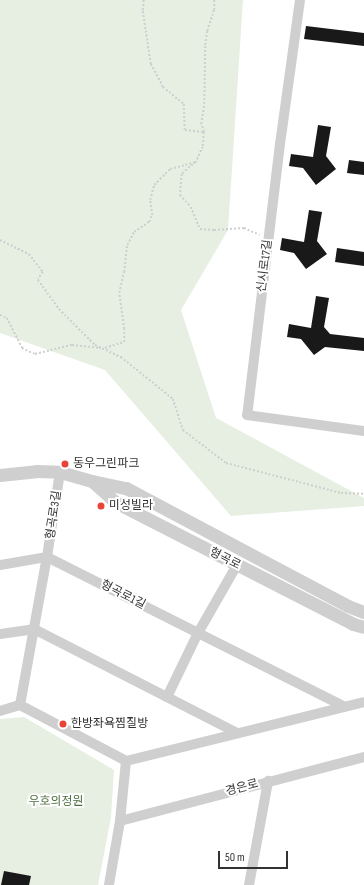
<!DOCTYPE html>
<html>
<head>
<meta charset="utf-8">
<style>
	body { margin:0 }
	#map { position:relative; width:364px; height:885px; overflow:hidden; background:#fff; font-family:"Sofia Sans Condensed","Noto Sans KR",sans-serif }
	div>[style] { position:absolute }
	.green>* { inset:0; background:#e6efe1 }
	.building>* { inset:0; background:#191919 }
	.path>* { height:1.5px; margin-top:-0.75px; transform-origin:0; background:repeating-linear-gradient(90deg,#cfcfcf 0 2px,transparent 0 4px) }
	.minor>* { height:10px; margin:-5px; padding:0 5px; transform-origin:5px; border-radius:5px; background:#cfcfcf }
	.tertiary>* { height:13px; margin:-6.5px; padding:0 6.5px; transform-origin:6.5px; border-radius:6.5px; background:#cfcfcf }
	.dots>* { width:11px; height:11px; translate:-50% -50%; box-sizing:border-box; border:2px solid #fff; border-radius:50% }
	span { translate:-50% -50%; white-space:nowrap; text-align:center; line-height:1.15; -webkit-text-stroke:4px #fff; paint-order:stroke }
	.street-label { font-size:12px; color:#323232 }
	.poi-label { font-size:12px; color:#323232 }
	.left { translate:0 -50%; text-align:left }
	.park-label { font-size:12px; color:#4e6f3e }
	.scale { position:absolute; left:218px; top:851px; width:70px; height:18px; box-sizing:border-box; border:2px solid #323232; border-top:0; padding-left:5px; font-size:12px; line-height:14px; white-space:nowrap; color:#323232; -webkit-text-stroke:3px #fff; paint-order:stroke }
</style>
</head>
<body>
<div id="map">
	<div class="green">
		<div style="clip-path:polygon(0 0,243px 0,228px 230px,181px 310px,216px 418px,364px 498px,364px 506px,231px 516px,105px 370px,0 333px)"></div>
		<div style="clip-path:polygon(24px 717px,114px 770px,111px 817px,98px 885px,0 885px,0 719px)"></div>
	</div>
	<div class="building">
		<div style="clip-path:polygon(306px 26px,364px 33px,364px 46px,304px 39px)"></div>
		<div style="clip-path:polygon(318px 125px,331px 127px,326px 156px,336px 169px,316px 185px,303px 168px,289px 166px,291px 154px,313px 157px)"></div>
		<div style="clip-path:polygon(349px 160px,364px 162px,364px 175px,347px 173px)"></div>
		<div style="clip-path:polygon(309px 210px,322px 212px,317px 241px,327px 254px,306px 269px,294px 253px,280px 250px,282px 238px,304px 242px)"></div>
		<div style="clip-path:polygon(337px 248px,364px 252px,364px 266px,335px 262px)"></div>
		<div style="clip-path:polygon(316px 296px,329px 298px,324px 327px,330px 334px,364px 338px,364px 351px,325px 347px,314px 355px,301px 339px,287px 337px,289px 324px,311px 328px)"></div>
		<div style="clip-path:polygon(4px 871px,31px 876px,29px 885px,1px 885px)"></div>
	</div>
	<div class="path">
		<div style="left:144px;top:0;width:11px;rotate:95deg"></div>
		<div style="left:143px;top:11px;width:54px;rotate:81.4deg"></div>
		<div style="left:151px;top:64px;width:26px;rotate:62deg"></div>
		<div style="left:163px;top:87px;width:27px;rotate:39deg"></div>
		<div style="left:184px;top:104px;width:26px;rotate:88deg"></div>
		<div style="left:185px;top:130px;width:19px;rotate:6deg"></div>
		<div style="left:204px;top:132px;width:15px;rotate:94deg"></div>
		<div style="left:203px;top:147px;width:17px;rotate:115deg"></div>
		<div style="left:196px;top:162px;width:18px;rotate:139deg"></div>
		<div style="left:182px;top:174px;width:21px;rotate:95deg"></div>
		<div style="left:180px;top:195px;width:16px;rotate:47deg"></div>
		<div style="left:191px;top:207px;width:24px;rotate:68deg"></div>
		<div style="left:200px;top:229px;width:14px;rotate:4deg"></div>
		<div style="left:214px;top:230px;width:30px;rotate:-4deg"></div>
		<div style="left:244px;top:228px;width:17px;rotate:24deg"></div>
		<div style="left:204px;top:132px;width:9px;rotate:-111deg"></div>
		<div style="left:201px;top:124px;width:20px;rotate:-81deg"></div>
		<div style="left:204px;top:104px;width:59px;rotate:-89deg"></div>
		<div style="left:205px;top:45px;width:14px;rotate:-82deg"></div>
		<div style="left:207px;top:31px;width:22px;rotate:-72deg"></div>
		<div style="left:214px;top:10px;width:10px;rotate:-90deg"></div>
		<div style="left:0;top:240px;width:32px;rotate:26deg"></div>
		<div style="left:29px;top:254px;width:23px;rotate:52deg"></div>
		<div style="left:43px;top:272px;width:9px;rotate:122deg"></div>
		<div style="left:38px;top:280px;width:36px;rotate:54deg"></div>
		<div style="left:59px;top:309px;width:51px;rotate:45deg"></div>
		<div style="left:95px;top:345px;width:29px;rotate:25deg"></div>
		<div style="left:121px;top:357px;width:67px;rotate:38.9deg"></div>
		<div style="left:173px;top:399px;width:33px;rotate:72deg"></div>
		<div style="left:183px;top:430px;width:54px;rotate:37.5deg"></div>
		<div style="left:226px;top:463px;width:119px;rotate:14.6deg"></div>
		<div style="left:341px;top:493px;width:23px;rotate:2deg"></div>
		<div style="left:0;top:315px;width:8px;rotate:23deg"></div>
		<div style="left:7px;top:318px;width:34px;rotate:63deg"></div>
		<div style="left:22px;top:348px;width:14px;rotate:25deg"></div>
		<div style="left:35px;top:354px;width:38px;rotate:-14deg"></div>
		<div style="left:72px;top:345px;width:29px;rotate:6deg"></div>
		<div style="left:105px;top:348px;width:20px;rotate:-18deg"></div>
		<div style="left:124px;top:342px;width:13px;rotate:-90deg"></div>
		<div style="left:124px;top:329px;width:36px;rotate:-98deg"></div>
		<div style="left:119px;top:293px;width:22px;rotate:-77deg"></div>
		<div style="left:124px;top:272px;width:27px;rotate:-84deg"></div>
		<div style="left:127px;top:245px;width:15px;rotate:-62deg"></div>
		<div style="left:134px;top:232px;width:18px;rotate:-34deg"></div>
		<div style="left:149px;top:222px;width:8px;rotate:-67deg"></div>
		<div style="left:152px;top:215px;width:15px;rotate:-98deg"></div>
		<div style="left:150px;top:200px;width:16px;rotate:-75deg"></div>
		<div style="left:154px;top:185px;width:23px;rotate:-45deg"></div>
		<div style="left:170px;top:169px;width:27px;rotate:-15deg"></div>
	</div>
	<div class="minor">
		<div style="left:300px;top:0;width:145px;rotate:97.9deg"></div>
		<div style="left:280px;top:144px;width:273px;rotate:96.9deg"></div>
		<div style="left:247px;top:415px;width:118px;rotate:7.8deg"></div>
		<div style="left:0;top:565px;width:48px;rotate:-9.7deg"></div>
		<div style="left:47px;top:557px;width:331px;rotate:26.7deg"></div>
		<div style="left:0;top:634px;width:34px;rotate:-8deg"></div>
		<div style="left:34px;top:629px;width:228px;rotate:27.1deg"></div>
		<div style="left:167px;top:697px;width:71px;rotate:-64.2deg"></div>
		<div style="left:198px;top:633px;width:78px;rotate:-60.2deg"></div>
		<div style="left:20px;top:705px;width:150px;rotate:-79.7deg"></div>
		<div style="left:47px;top:557px;width:86px;rotate:-81.3deg"></div>
		<div style="left:0;top:711px;width:21px;rotate:-17deg"></div>
		<div style="left:20px;top:705px;width:120px;rotate:27.8deg"></div>
		<div style="left:126px;top:761px;width:60px;rotate:95.7deg"></div>
		<div style="left:120px;top:821px;width:65px;rotate:99.8deg"></div>
		<div style="left:126px;top:761px;width:245px;rotate:-13.9deg"></div>
		<div style="left:120px;top:821px;width:252px;rotate:-14.7deg"></div>
		<div style="left:249px;top:885px;width:106px;rotate:-79.6deg"></div>
	</div>
	<div class="tertiary">
		<div style="left:0;top:475px;width:36px;rotate:-6deg"></div>
		<div style="left:36px;top:471px;width:24px;rotate:2deg"></div>
		<div style="left:60px;top:472px;width:33px;rotate:16deg"></div>
		<div style="left:92px;top:481px;width:35px;rotate:12deg"></div>
		<div style="left:126px;top:488px;width:251px;rotate:28deg"></div>
		<div style="left:348px;top:606px;width:17px;rotate:21deg"></div>
		<div style="left:92px;top:481px;width:31px;rotate:42deg"></div>
		<div style="left:115px;top:502px;width:267px;rotate:27.1deg"></div>
		<div style="left:353px;top:624px;width:11px;rotate:15deg"></div>
	</div>
	<div class="dots">
		<div style="left:65px;top:464px;background:#e74337"></div>
		<div style="left:101px;top:506px;background:#e74337"></div>
		<div style="left:63px;top:724px;background:#e74337"></div>
	</div>
	<div class="street-label">
		<span style="left:265px;top:266px;rotate:-83deg">신시로17길</span>
		<span style="left:54px;top:515px;rotate:-82deg">형곡로3길</span>
		<span style="left:225px;top:559px;rotate:27deg">형곡로</span>
		<span style="left:123px;top:595px;rotate:27deg">형곡로1길</span>
		<span style="left:242px;top:788px;rotate:-15deg">경은로</span>
	</div>
	<div class="poi-label">
		<span class="left" style="left:73px;top:464px">동우그린파크</span>
		<span class="left" style="left:109px;top:506px">미성빌라</span>
		<span class="left" style="left:71px;top:724px">한방좌욕찜질방</span>
	</div>
	<div class="park-label">
		<span style="left:56px;top:802px">우호의정원</span>
	</div>
	<div class="scale">50 m</div>
</div>
</body>
</html>
